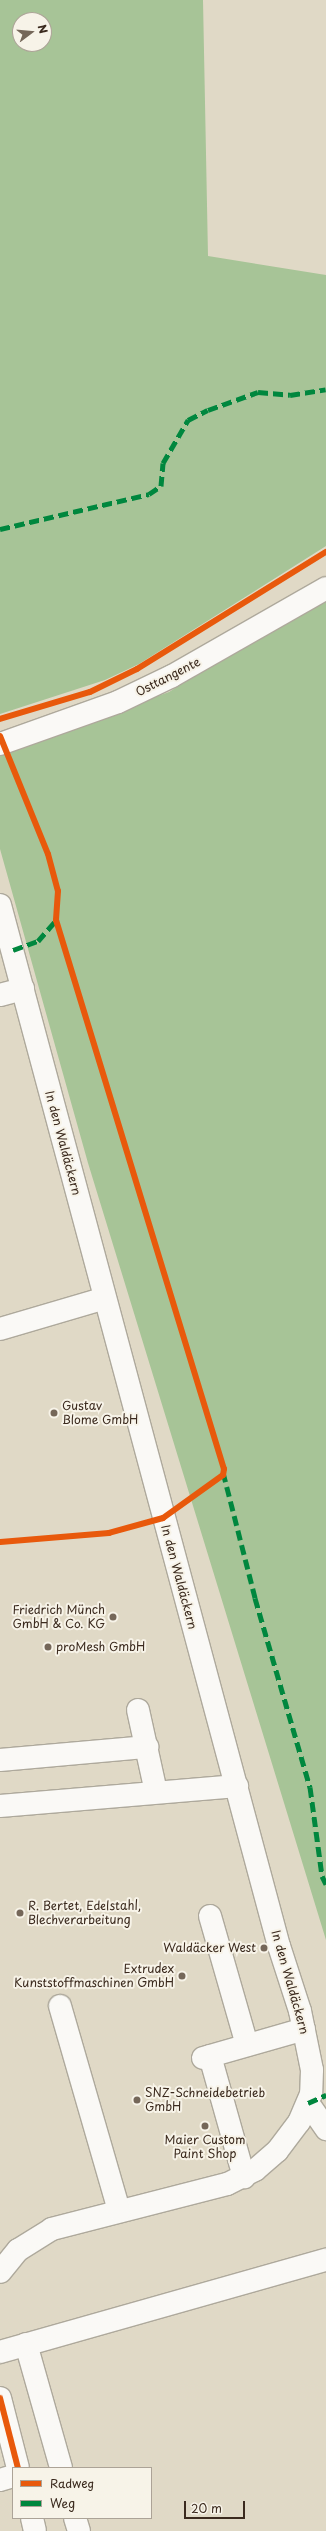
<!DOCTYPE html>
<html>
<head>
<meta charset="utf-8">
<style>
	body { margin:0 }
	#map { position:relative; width:326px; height:2531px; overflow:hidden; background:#e0d9c6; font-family:"Playpen Sans",sans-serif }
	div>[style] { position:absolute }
	.forest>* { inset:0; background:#a7c497 }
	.roads { filter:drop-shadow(1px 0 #aea99c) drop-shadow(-1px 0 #aea99c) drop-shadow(0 1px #aea99c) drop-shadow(0 -1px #aea99c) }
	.minor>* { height:22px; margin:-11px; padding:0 11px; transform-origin:11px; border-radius:11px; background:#faf9f6 }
	.major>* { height:22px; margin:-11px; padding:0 11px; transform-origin:11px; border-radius:11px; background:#faf9f6 }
	.quiet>* { height:5px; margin-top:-2.5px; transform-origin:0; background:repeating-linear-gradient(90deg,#00873e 0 10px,transparent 0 15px) }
	.cycleway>* { height:6px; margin:-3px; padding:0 3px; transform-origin:3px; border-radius:3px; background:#e8590c }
	.dots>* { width:11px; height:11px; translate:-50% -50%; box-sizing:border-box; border:2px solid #f7f3e8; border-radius:50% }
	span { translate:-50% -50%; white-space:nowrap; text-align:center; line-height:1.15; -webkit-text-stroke:4px #f7f3e8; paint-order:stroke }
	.street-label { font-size:12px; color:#3b2a1e }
	.poi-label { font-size:12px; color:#3b2a1e }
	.left { translate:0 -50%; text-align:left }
	.right { translate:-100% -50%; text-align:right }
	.legend { position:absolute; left:12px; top:2467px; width:140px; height:52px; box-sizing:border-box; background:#f7f3e8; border:1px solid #aca397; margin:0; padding:5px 7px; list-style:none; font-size:12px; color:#3b2a1e }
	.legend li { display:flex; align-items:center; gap:8px; height:20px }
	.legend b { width:20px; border:1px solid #aca397 }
	.north { position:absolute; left:12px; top:12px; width:40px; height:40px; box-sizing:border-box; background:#f7f3e8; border:1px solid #aca397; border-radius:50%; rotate:74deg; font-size:11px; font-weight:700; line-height:16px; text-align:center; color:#3b2a1e }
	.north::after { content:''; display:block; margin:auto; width:14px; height:18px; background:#756759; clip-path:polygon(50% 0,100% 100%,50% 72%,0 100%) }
	.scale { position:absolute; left:184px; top:2501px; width:61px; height:18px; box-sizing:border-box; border:2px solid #3b2a1e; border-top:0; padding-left:5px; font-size:12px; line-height:14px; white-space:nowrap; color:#3b2a1e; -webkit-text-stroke:3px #f7f3e8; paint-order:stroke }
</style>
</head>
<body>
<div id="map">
	<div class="forest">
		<div style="clip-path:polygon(evenodd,0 0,203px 0,208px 256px,326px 275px,326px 546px,139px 664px,105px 680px,0 714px,0 0,20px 20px,44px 20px,44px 44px,20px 44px,20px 20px)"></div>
		<div style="clip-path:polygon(326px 601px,326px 1940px,88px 1163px,0 849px,0 753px,169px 692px,291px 616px)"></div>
	</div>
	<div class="roads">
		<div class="minor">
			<div style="left:0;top:905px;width:1078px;rotate:75deg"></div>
			<div style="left:279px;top:1946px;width:68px;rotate:72.1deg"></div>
			<div style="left:300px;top:2011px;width:60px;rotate:78.5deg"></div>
			<div style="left:312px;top:2070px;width:24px;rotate:92deg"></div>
			<div style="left:311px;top:2094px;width:30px;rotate:113deg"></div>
			<div style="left:299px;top:2122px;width:36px;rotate:127deg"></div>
			<div style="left:277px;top:2151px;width:29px;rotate:139deg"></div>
			<div style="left:255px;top:2170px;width:31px;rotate:153deg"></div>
			<div style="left:227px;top:2184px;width:181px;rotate:165.6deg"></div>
			<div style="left:52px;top:2229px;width:40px;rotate:148deg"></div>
			<div style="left:18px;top:2250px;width:28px;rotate:129deg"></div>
			<div style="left:0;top:995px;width:24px;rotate:-15deg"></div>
			<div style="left:0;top:1329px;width:109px;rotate:-16.4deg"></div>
			<div style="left:138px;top:1710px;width:84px;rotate:77.6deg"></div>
			<div style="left:0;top:1760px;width:148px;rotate:-5.1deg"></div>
			<div style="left:0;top:1806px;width:238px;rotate:-4.8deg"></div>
			<div style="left:210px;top:1916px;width:134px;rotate:74deg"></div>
			<div style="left:60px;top:2006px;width:213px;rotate:73.9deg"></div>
			<div style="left:210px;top:2056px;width:126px;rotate:74.3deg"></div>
			<div style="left:203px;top:2058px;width:105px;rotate:-16deg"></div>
			<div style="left:308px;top:2103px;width:32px;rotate:55deg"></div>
			<div style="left:26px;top:2344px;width:129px;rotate:74.2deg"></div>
			<div style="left:0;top:2352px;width:339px;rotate:-15.8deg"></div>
			<div style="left:0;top:2398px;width:72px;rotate:75.6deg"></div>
			<div style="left:0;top:2480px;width:14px;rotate:-17deg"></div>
			<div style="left:32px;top:2518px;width:13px;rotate:77deg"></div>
			<div style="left:75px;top:2518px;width:14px;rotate:73deg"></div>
		</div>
		<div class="major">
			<div style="left:0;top:744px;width:125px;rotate:-19.6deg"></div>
			<div style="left:118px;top:702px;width:60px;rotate:-25.7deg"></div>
			<div style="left:172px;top:676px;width:177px;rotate:-29.7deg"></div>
		</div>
	</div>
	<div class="quiet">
		<div style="left:0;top:529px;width:153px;rotate:-13.2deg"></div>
		<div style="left:149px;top:494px;width:14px;rotate:-34deg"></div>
		<div style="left:161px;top:486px;width:23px;rotate:-85deg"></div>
		<div style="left:163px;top:463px;width:50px;rotate:-59.8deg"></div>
		<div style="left:188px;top:420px;width:22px;rotate:-27deg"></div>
		<div style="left:208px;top:410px;width:53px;rotate:-19.8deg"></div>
		<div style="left:258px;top:392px;width:32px;rotate:5deg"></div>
		<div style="left:290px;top:395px;width:36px;rotate:-9deg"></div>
		<div style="left:13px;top:950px;width:27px;rotate:-20deg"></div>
		<div style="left:38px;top:941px;width:28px;rotate:-49deg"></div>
		<div style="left:223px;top:1472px;width:130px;rotate:75.7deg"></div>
		<div style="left:255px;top:1598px;width:197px;rotate:73.8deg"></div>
		<div style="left:310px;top:1787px;width:90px;rotate:82.3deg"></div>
		<div style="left:322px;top:1876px;width:9px;rotate:63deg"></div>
		<div style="left:308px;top:2103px;width:20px;rotate:-24deg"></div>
	</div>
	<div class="cycleway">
		<div style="left:0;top:719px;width:94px;rotate:-16.7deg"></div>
		<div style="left:90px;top:692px;width:52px;rotate:-26.1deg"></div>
		<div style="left:137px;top:669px;width:222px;rotate:-31.8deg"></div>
		<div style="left:0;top:736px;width:127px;rotate:67.9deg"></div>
		<div style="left:48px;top:854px;width:38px;rotate:75deg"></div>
		<div style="left:58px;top:891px;width:29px;rotate:94deg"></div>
		<div style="left:56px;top:920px;width:574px;rotate:72.99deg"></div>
		<div style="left:224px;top:1469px;width:6px;rotate:99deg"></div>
		<div style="left:223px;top:1475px;width:74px;rotate:144.4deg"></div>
		<div style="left:163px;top:1518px;width:56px;rotate:164.5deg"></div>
		<div style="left:109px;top:1533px;width:109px;rotate:175.3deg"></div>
		<div style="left:0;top:2398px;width:72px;rotate:75.6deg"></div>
	</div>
	<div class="dots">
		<div style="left:54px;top:1413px;background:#756759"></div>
		<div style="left:113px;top:1617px;background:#756759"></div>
		<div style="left:48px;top:1647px;background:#756759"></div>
		<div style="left:20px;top:1913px;background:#756759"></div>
		<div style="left:264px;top:1948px;background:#756759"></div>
		<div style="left:182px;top:1976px;background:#756759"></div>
		<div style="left:137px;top:2100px;background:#756759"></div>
		<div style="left:205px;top:2126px;background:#756759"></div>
	</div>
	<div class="street-label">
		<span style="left:168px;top:677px;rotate:-27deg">Osttangente</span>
		<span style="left:63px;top:1143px;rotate:75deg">In den Waldäckern</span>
		<span style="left:179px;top:1577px;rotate:75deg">In den Waldäckern</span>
		<span style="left:290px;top:1982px;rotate:74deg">In den Waldäckern</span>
	</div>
	<div class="poi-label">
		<span class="left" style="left:62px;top:1413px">Gustav<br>Blome GmbH</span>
		<span class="right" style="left:105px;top:1617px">Friedrich Münch<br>GmbH &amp; Co. KG</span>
		<span class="left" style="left:56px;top:1647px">proMesh GmbH</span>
		<span class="left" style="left:28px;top:1913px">R. Bertet, Edelstahl,<br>Blechverarbeitung</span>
		<span class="right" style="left:256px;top:1948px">Waldäcker West</span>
		<span class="right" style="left:174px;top:1976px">Extrudex<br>Kunststoffmaschinen GmbH</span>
		<span class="left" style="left:145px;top:2100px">SNZ-Schneidebetrieb<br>GmbH</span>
		<span style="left:205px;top:2147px">Maier Custom<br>Paint Shop</span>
	</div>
	<ul class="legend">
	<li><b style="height:5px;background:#e8590c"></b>Radweg</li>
	<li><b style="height:5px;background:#00873e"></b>Weg</li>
	</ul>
	<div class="north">N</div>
	<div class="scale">20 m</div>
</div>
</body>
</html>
